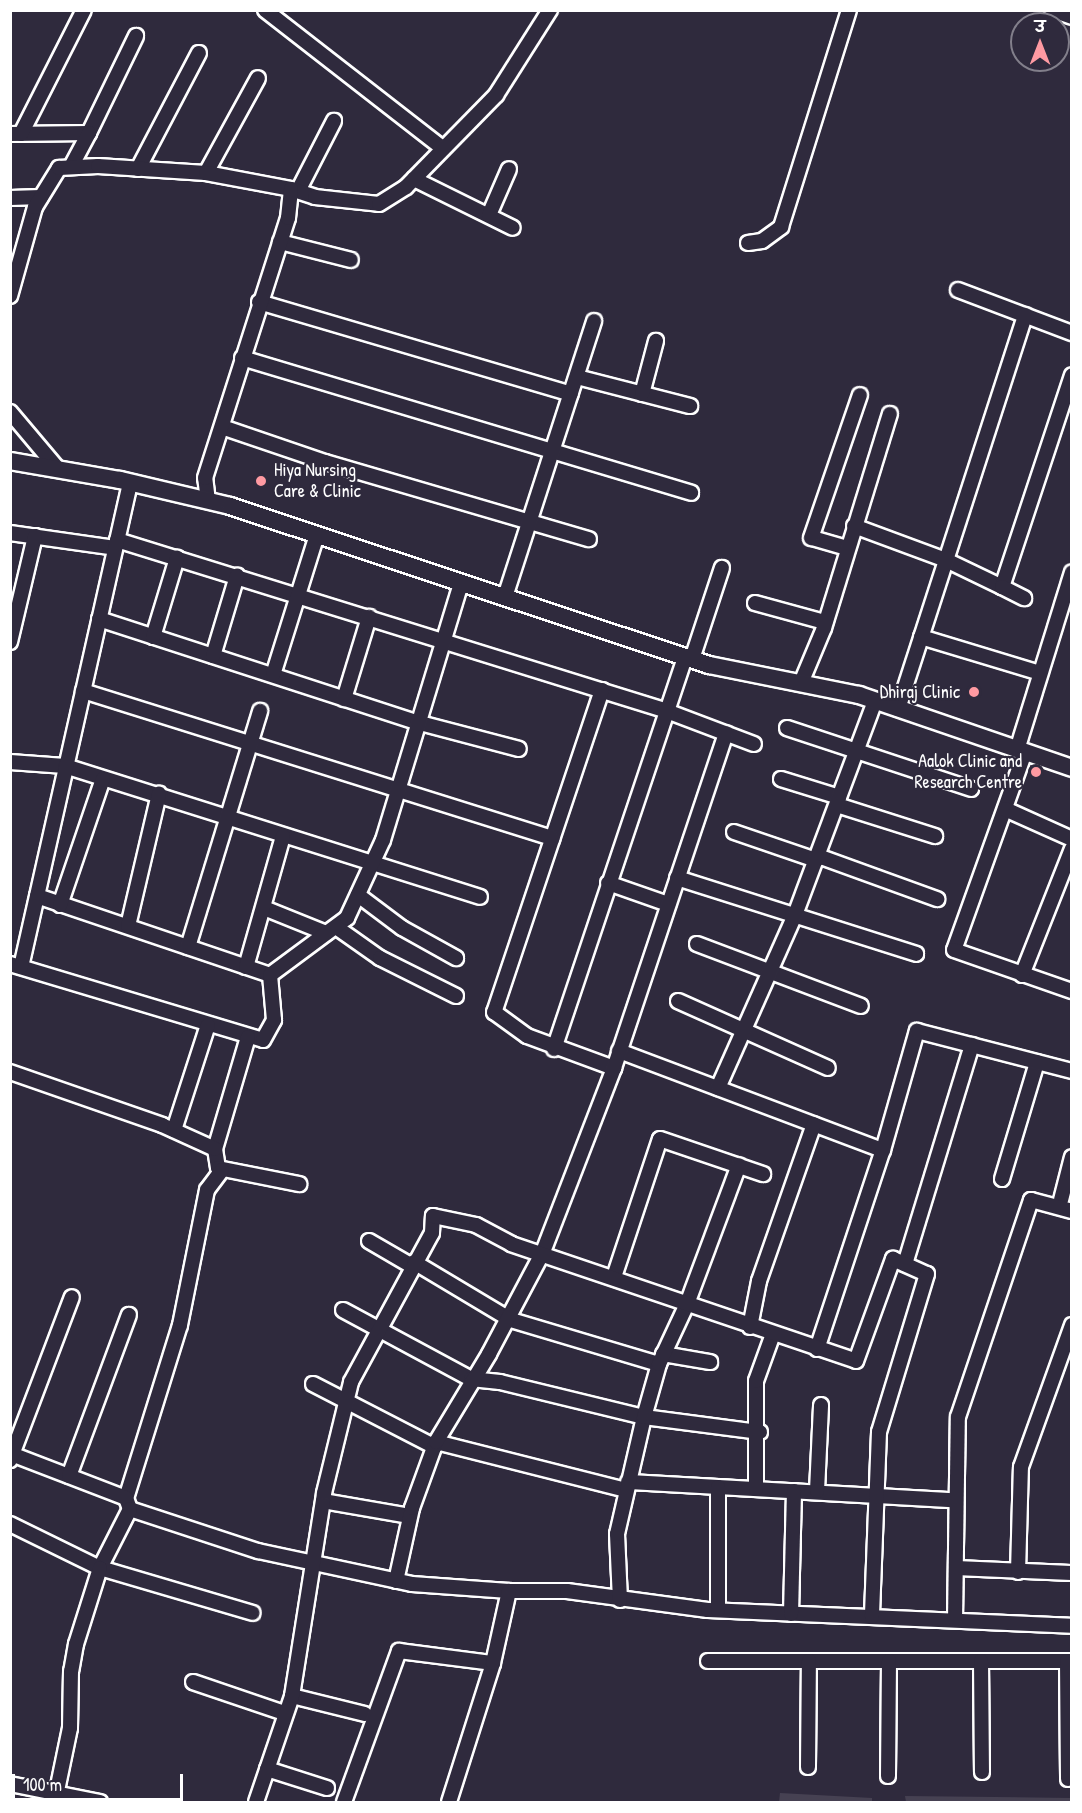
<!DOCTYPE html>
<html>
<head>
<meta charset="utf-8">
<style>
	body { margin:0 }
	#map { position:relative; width:1082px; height:1813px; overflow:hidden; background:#2f2a3d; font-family:"Patrick Hand","Playpen Sans Deva",sans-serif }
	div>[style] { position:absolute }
	.green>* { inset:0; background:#464152 }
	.roads { filter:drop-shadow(2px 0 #fff) drop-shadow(-2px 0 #fff) drop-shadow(0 2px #fff) drop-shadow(0 -2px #fff) }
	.minor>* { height:14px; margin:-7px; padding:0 7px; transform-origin:7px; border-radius:7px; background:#2f2a3d }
	.tertiary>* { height:16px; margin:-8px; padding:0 8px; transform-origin:8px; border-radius:8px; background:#2f2a3d }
	.dots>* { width:16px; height:16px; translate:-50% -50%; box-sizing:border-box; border:3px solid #2f2a3d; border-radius:50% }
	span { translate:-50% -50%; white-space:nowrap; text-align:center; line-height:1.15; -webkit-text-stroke:4.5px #2f2a3d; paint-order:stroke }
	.poi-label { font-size:18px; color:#fff }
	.left { translate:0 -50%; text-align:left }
	.right { translate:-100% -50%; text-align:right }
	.frame { position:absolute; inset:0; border:12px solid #fff; pointer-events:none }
	.north { position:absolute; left:1010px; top:12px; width:60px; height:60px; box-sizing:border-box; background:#2f2a3d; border:2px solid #827f8b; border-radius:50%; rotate:0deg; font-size:16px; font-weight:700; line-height:24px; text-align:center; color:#fff }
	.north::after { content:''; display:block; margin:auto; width:21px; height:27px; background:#ff9aa2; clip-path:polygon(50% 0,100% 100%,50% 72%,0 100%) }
	.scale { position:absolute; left:12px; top:1774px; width:171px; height:27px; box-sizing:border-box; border:3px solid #fff; border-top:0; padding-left:8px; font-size:18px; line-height:21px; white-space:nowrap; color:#fff; -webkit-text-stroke:4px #2f2a3d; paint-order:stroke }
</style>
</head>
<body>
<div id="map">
	<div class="green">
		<div style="clip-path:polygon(780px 1793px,872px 1798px,872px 1802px,779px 1802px)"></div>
		<div style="clip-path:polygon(905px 1796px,1071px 1798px,1072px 1802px,906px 1802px)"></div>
	</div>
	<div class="roads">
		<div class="minor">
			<div style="left:265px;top:10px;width:224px;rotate:37.9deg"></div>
			<div style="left:1052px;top:10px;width:21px;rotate:19deg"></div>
			<div style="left:89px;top:133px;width:108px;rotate:-64.1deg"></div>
			<div style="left:10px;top:134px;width:79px;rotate:-0.7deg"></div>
			<div style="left:89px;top:133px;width:38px;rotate:118deg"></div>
			<div style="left:21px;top:134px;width:139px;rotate:-63.1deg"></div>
			<div style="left:138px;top:169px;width:131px;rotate:-62.3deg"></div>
			<div style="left:206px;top:173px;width:108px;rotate:-61.3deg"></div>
			<div style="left:414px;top:179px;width:110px;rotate:26.3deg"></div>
			<div style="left:298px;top:191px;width:79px;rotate:-62.8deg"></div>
			<div style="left:10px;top:198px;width:31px;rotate:-2deg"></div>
			<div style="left:489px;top:215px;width:50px;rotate:-66.5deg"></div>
			<div style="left:280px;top:242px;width:73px;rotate:14.2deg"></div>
			<div style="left:748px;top:243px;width:14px;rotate:-8deg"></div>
			<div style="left:762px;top:241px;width:24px;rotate:-36deg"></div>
			<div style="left:781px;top:227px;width:227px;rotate:-72.6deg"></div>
			<div style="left:958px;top:290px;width:122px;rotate:20.7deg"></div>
			<div style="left:10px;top:296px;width:92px;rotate:-74.3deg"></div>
			<div style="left:35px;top:207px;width:46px;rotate:-58.4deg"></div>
			<div style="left:59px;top:168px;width:39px;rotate:-3deg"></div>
			<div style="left:98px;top:166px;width:108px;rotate:3.7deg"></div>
			<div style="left:206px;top:173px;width:86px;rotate:10.7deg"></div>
			<div style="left:291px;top:189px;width:25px;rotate:18deg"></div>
			<div style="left:315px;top:197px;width:64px;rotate:6.2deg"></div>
			<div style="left:379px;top:204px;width:32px;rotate:-32deg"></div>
			<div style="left:406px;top:187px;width:129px;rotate:-45.6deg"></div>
			<div style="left:496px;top:95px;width:101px;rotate:-57.6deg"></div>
			<div style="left:259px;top:302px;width:325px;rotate:16.4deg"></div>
			<div style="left:242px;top:358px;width:469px;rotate:16.7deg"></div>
			<div style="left:577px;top:377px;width:117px;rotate:14.4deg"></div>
			<div style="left:642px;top:394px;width:55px;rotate:-75.2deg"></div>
			<div style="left:10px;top:412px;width:75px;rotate:49.9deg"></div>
			<div style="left:222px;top:427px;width:109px;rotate:18.8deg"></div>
			<div style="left:325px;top:462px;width:275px;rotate:16.3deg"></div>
			<div style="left:208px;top:501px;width:23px;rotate:-97deg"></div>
			<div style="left:205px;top:478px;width:273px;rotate:-72.3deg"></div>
			<div style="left:288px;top:218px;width:29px;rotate:-84deg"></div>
			<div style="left:854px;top:526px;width:98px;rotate:20.3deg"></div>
			<div style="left:946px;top:560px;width:62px;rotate:25.7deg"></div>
			<div style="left:1002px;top:587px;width:223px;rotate:-71.7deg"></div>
			<div style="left:10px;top:533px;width:106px;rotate:8.1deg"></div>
			<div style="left:117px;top:540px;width:573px;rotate:17.26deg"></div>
			<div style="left:664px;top:710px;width:96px;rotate:20.7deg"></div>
			<div style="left:847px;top:548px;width:37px;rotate:-164deg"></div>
			<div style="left:811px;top:538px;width:151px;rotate:-71.1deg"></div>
			<div style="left:1002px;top:587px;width:25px;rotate:27deg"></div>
			<div style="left:505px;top:597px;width:290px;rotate:-72.1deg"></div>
			<div style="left:755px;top:603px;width:73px;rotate:15.2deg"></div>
			<div style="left:99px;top:619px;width:337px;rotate:18deg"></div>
			<div style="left:420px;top:723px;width:102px;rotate:14.7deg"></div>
			<div style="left:153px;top:637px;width:83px;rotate:-73.1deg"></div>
			<div style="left:921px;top:637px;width:124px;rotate:16.8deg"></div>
			<div style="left:10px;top:642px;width:109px;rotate:-76.7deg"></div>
			<div style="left:213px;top:656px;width:84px;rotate:-73.3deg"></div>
			<div style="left:692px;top:659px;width:96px;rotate:-71.8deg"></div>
			<div style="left:273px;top:675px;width:147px;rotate:-72.6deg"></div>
			<div style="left:801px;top:683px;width:60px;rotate:-67.3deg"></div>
			<div style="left:824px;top:628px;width:224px;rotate:-72.9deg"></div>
			<div style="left:602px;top:690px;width:340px;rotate:108.5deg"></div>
			<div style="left:494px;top:1012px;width:41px;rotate:36deg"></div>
			<div style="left:527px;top:1036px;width:93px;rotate:20.2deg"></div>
			<div style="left:83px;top:691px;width:492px;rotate:17.4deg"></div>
			<div style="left:344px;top:699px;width:86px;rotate:-73deg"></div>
			<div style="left:898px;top:709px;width:414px;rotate:-72.1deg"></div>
			<div style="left:787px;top:728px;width:194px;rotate:18.3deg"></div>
			<div style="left:1017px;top:750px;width:186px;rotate:-72.8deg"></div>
			<div style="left:1025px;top:752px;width:210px;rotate:109.7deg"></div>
			<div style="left:954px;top:950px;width:125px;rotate:19.2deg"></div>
			<div style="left:10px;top:762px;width:55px;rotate:4.2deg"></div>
			<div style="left:65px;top:766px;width:435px;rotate:17.5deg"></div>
			<div style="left:781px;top:779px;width:61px;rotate:17.2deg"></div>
			<div style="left:837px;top:805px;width:103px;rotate:17.6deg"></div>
			<div style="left:1005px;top:809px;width:73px;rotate:24.1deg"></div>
			<div style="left:734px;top:832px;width:87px;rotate:18.9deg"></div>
			<div style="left:818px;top:856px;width:127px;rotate:19.9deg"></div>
			<div style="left:677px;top:878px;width:251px;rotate:17.6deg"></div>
			<div style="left:608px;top:883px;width:64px;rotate:19.3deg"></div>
			<div style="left:358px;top:895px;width:55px;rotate:36.9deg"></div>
			<div style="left:402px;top:928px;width:62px;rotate:29.1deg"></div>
			<div style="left:37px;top:896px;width:246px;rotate:18.7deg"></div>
			<div style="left:60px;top:905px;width:133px;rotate:-71.2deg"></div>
			<div style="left:264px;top:908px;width:67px;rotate:22deg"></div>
			<div style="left:128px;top:926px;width:136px;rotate:-76.8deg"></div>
			<div style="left:336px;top:927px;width:54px;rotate:35.2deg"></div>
			<div style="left:380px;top:958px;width:85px;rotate:26.6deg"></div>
			<div style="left:697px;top:944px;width:175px;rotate:20.7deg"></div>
			<div style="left:188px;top:947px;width:247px;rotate:-73deg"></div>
			<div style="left:10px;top:964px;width:264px;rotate:16.7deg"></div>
			<div style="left:263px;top:1040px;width:23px;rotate:-61deg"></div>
			<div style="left:274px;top:1020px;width:45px;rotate:-95.1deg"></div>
			<div style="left:270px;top:975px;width:96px;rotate:-36.5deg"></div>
			<div style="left:347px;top:918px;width:86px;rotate:-65.2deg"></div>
			<div style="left:383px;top:840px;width:269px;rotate:-73.1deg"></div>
			<div style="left:21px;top:967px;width:496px;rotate:-77.3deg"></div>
			<div style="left:246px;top:967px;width:136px;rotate:-74.2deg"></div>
			<div style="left:1022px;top:975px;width:136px;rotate:-68.4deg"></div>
			<div style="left:678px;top:1001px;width:164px;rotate:24.1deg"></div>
			<div style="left:248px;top:1037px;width:117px;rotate:106.4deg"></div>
			<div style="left:215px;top:1149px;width:19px;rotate:81deg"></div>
			<div style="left:218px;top:1168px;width:83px;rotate:11.2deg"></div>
			<div style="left:554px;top:1049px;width:413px;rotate:-71.5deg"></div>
			<div style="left:619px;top:1051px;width:282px;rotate:20.6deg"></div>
			<div style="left:10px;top:1072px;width:161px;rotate:19.2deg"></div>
			<div style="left:162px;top:1125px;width:58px;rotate:24.4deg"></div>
			<div style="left:718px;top:1088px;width:189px;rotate:-66deg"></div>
			<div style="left:795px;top:915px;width:228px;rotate:-69.5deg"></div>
			<div style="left:174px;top:1130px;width:110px;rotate:-72.1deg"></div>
			<div style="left:222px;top:1170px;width:25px;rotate:127deg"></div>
			<div style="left:207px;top:1190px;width:138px;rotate:101.3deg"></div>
			<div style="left:180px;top:1325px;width:181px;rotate:107.3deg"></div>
			<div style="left:126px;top:1498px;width:12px;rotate:70deg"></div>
			<div style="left:130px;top:1509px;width:135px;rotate:18.2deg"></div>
			<div style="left:258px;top:1551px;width:157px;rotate:12.1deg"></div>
			<div style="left:412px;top:1584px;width:97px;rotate:4.1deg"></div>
			<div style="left:509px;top:1591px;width:58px"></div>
			<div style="left:567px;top:1591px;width:142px;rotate:7.7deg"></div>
			<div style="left:708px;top:1610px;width:364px;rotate:2.5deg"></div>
			<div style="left:1002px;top:1179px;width:122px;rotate:-73.3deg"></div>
			<div style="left:1061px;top:1200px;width:44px;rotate:-75.7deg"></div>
			<div style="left:369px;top:1241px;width:50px;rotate:30.2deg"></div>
			<div style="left:414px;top:1262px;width:113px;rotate:30.9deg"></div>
			<div style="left:511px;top:1320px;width:154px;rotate:16.6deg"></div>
			<div style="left:905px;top:1264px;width:229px;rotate:-73deg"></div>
			<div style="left:614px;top:1277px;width:145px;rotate:-71.6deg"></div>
			<div style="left:660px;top:1139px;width:109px;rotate:18.8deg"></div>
			<div style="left:343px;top:1310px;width:145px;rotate:28.3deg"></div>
			<div style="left:471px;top:1379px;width:29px;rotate:6deg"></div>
			<div style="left:500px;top:1382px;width:148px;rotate:13.7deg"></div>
			<div style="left:644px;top:1417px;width:117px;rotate:7.4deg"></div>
			<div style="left:750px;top:1327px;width:47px;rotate:-78.9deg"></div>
			<div style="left:759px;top:1281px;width:166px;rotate:-70.7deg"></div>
			<div style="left:817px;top:1349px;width:210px;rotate:-71.7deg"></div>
			<div style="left:883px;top:1150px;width:124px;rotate:-74.1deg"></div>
			<div style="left:917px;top:1031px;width:160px;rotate:14.5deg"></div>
			<div style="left:663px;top:1354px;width:48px;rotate:9.7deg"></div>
			<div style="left:313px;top:1384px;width:137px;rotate:27.3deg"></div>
			<div style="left:436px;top:1442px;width:196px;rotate:14.2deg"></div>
			<div style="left:14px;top:1455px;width:120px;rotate:21deg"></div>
			<div style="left:10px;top:1460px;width:174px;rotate:-69.2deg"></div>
			<div style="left:69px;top:1476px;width:172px;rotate:-69.6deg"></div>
			<div style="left:628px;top:1482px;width:327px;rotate:3.2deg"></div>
			<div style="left:756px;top:1489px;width:108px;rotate:-90deg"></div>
			<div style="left:756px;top:1381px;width:50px;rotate:-70.1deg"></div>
			<div style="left:817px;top:1491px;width:86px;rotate:-87.3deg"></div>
			<div style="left:323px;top:1501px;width:88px;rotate:9.8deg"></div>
			<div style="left:130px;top:1509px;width:66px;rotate:117deg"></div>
			<div style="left:100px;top:1568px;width:159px;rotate:16.4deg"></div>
			<div style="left:10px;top:1524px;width:100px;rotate:26.1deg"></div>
			<div style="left:100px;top:1568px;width:80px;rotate:107.5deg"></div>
			<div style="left:76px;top:1644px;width:27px;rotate:100deg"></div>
			<div style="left:71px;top:1671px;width:57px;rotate:91deg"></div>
			<div style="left:70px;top:1728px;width:64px;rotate:101.7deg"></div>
			<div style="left:956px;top:1568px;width:116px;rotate:2.5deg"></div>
			<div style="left:1018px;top:1572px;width:105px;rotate:-88.4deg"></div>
			<div style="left:1021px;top:1467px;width:151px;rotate:-70.2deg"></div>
			<div style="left:396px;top:1581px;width:75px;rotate:-77.6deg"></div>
			<div style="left:412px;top:1508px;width:70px;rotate:-70deg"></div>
			<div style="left:436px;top:1442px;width:103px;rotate:-58.9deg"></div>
			<div style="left:489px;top:1354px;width:115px;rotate:-62.1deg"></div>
			<div style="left:543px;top:1252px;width:197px;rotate:-68.9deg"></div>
			<div style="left:614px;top:1068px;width:353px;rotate:-71.5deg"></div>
			<div style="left:620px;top:1600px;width:66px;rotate:-92.6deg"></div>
			<div style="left:617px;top:1534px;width:120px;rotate:-77deg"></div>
			<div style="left:644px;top:1417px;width:55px;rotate:-74.2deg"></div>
			<div style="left:659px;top:1364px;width:66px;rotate:-65deg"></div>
			<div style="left:687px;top:1304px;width:148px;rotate:-69.5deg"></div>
			<div style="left:718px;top:1610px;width:123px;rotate:-90deg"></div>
			<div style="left:791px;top:1614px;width:123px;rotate:-88.6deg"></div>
			<div style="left:955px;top:1620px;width:203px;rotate:-89.2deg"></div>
			<div style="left:958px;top:1417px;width:229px;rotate:-71.4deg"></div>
			<div style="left:1031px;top:1200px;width:42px;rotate:15deg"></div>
			<div style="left:708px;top:1661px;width:364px"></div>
			<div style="left:981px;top:1661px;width:111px;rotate:89.5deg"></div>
			<div style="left:1067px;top:1661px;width:118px;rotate:89.5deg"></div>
			<div style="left:193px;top:1682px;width:96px;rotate:18.8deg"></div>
			<div style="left:292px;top:1696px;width:75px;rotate:13.9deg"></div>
			<div style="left:808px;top:1767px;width:106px;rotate:-89.5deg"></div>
			<div style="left:267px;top:1769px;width:63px;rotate:17.6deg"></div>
			<div style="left:888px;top:1776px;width:115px;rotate:-89.5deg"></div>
			<div style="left:10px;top:1784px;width:92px;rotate:11.3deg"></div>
			<div style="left:256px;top:1802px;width:112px;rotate:-71.2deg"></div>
			<div style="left:292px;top:1696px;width:206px;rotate:-81deg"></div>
			<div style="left:324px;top:1493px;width:114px;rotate:-76.3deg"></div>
			<div style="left:351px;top:1382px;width:170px;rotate:-61.5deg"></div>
			<div style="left:432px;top:1233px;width:17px;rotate:-87deg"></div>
			<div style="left:433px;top:1216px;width:44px;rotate:11.8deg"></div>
			<div style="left:476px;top:1225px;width:40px;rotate:28deg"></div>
			<div style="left:511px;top:1244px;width:364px;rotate:18.7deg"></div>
			<div style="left:856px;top:1361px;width:109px;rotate:-70.1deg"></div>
			<div style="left:893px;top:1259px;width:37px;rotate:24deg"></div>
			<div style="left:927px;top:1274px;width:165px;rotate:106.9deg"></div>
			<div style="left:879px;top:1432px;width:185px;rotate:92.2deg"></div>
			<div style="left:344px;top:1802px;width:161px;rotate:-70deg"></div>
			<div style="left:399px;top:1651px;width:95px;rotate:7.3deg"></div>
			<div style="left:449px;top:1802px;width:146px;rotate:-72.4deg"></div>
			<div style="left:493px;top:1663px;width:74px;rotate:-77.5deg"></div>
		</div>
		<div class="tertiary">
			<div style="left:10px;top:461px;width:112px;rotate:9.8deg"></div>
			<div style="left:120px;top:480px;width:113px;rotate:13.3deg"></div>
			<div style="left:230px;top:506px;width:505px;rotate:18.36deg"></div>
			<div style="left:709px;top:665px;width:153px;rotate:11.3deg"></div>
			<div style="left:859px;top:695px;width:225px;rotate:18.9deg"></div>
		</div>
	</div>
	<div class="dots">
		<div style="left:261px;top:481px;background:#ff9aa2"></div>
		<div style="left:974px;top:692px;background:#ff9aa2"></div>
		<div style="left:1036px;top:772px;background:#ff9aa2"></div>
	</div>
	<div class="poi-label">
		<span class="left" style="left:274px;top:481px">Hiya Nursing<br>Care &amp; Clinic</span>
		<span class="right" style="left:960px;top:692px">Dhiraj Clinic</span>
		<span class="right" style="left:1022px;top:772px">Aalok Clinic and<br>Research Centre</span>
	</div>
	<div class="frame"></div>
	<div class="north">उ</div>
	<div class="scale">100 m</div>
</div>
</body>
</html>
